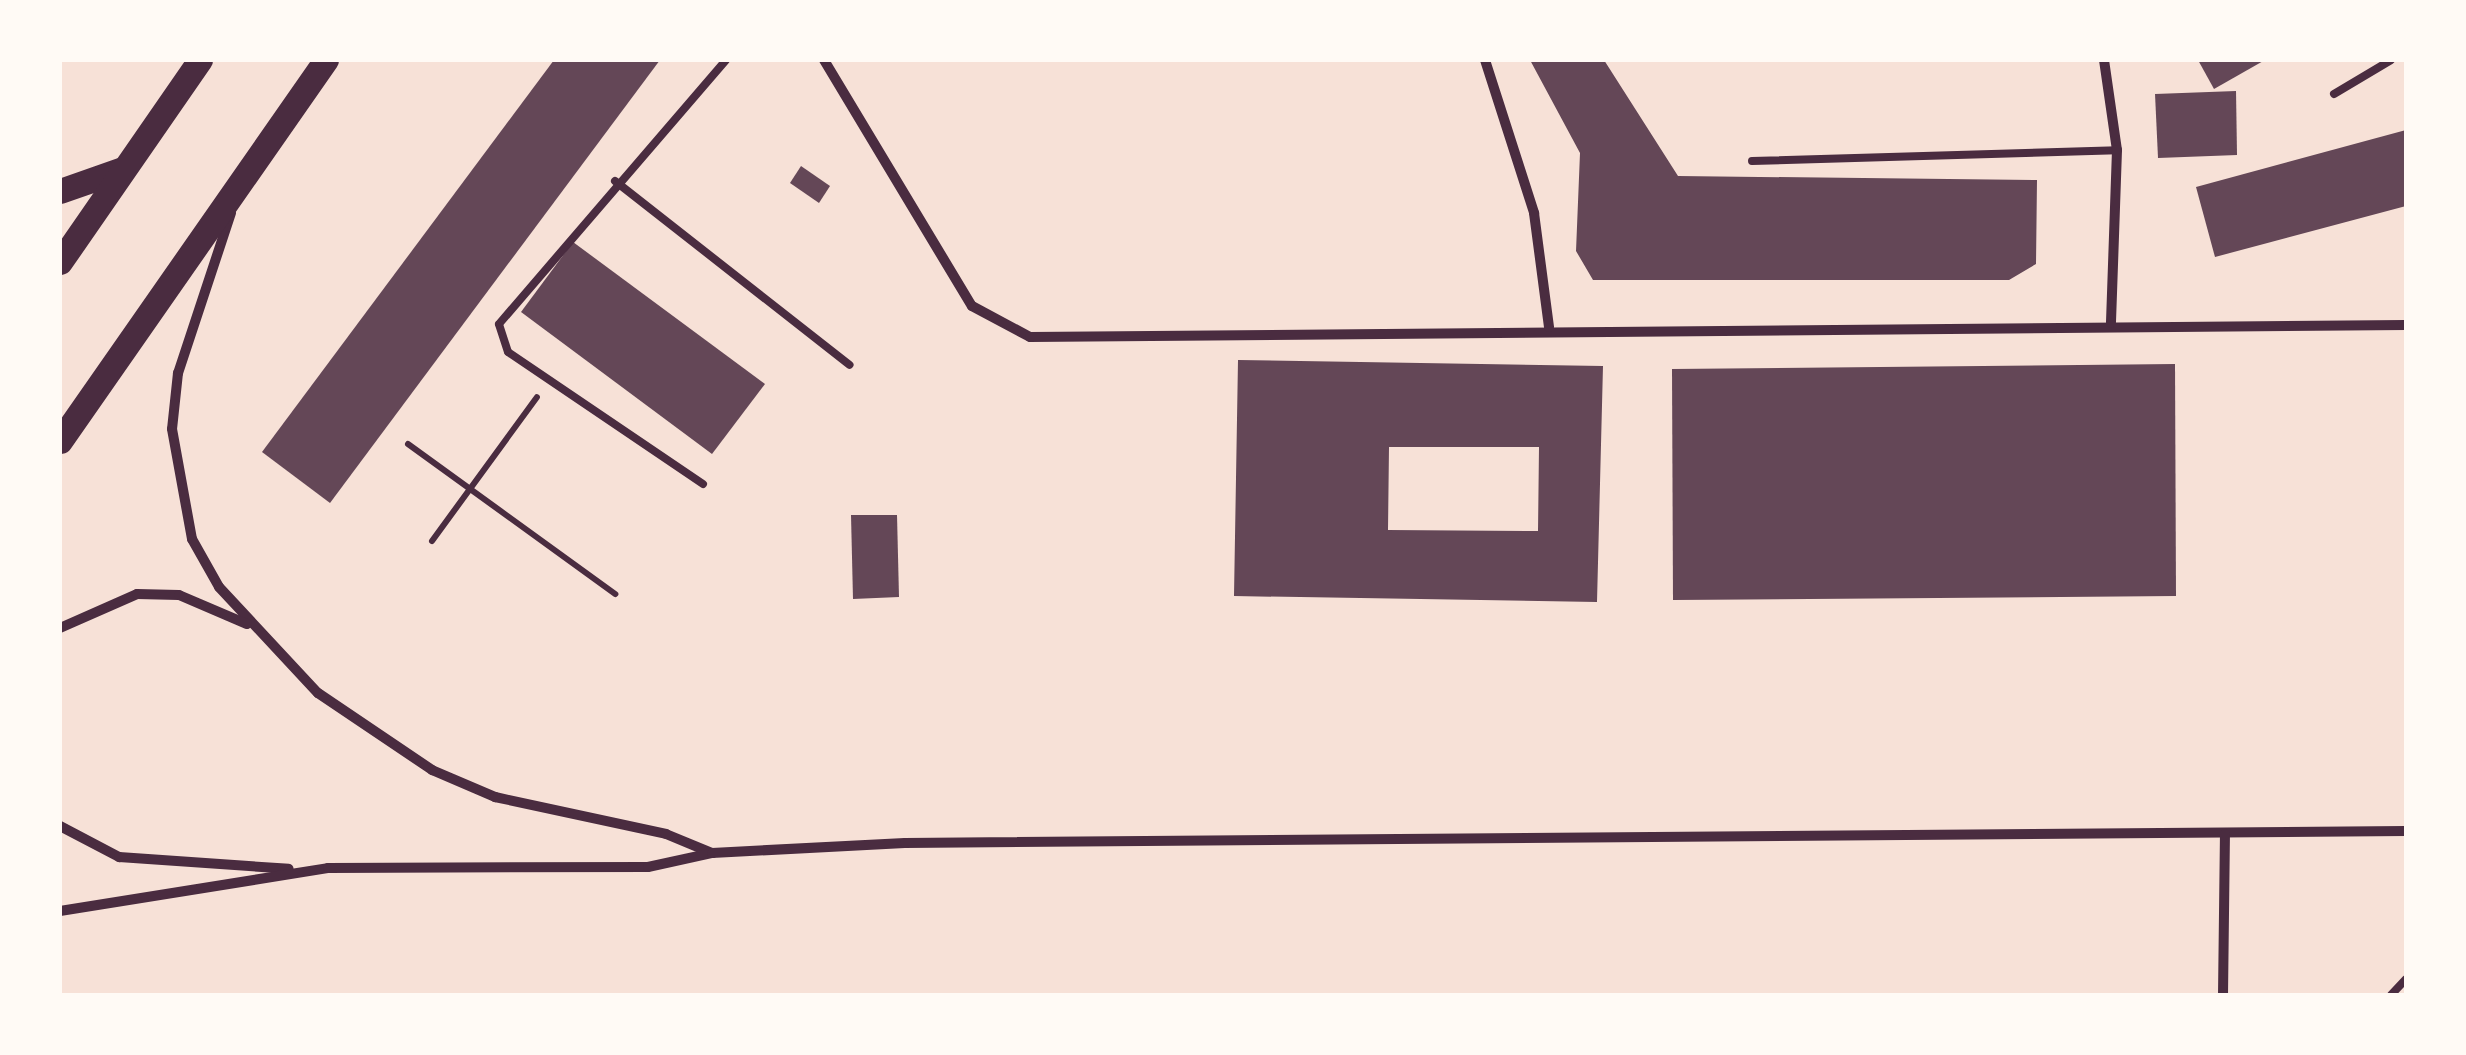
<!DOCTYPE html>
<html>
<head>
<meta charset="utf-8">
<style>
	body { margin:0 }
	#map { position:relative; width:2466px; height:1055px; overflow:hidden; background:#f7e1d7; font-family:"Playfair Display",serif }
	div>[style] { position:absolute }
	.building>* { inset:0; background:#644757 }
	.path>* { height:6px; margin:-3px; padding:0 3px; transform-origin:3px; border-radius:3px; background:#4a2c40 }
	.service>* { height:8px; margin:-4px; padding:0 4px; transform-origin:4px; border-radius:4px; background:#4a2c40 }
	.minor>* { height:10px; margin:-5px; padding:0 5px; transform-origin:5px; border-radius:5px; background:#4a2c40 }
	.primary>* { height:25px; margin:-12.5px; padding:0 12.5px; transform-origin:12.5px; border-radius:12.5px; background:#4a2c40 }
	span { translate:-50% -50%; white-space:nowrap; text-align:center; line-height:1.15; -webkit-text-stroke:8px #fffaf5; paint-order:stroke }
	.frame { position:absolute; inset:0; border:62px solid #fffaf5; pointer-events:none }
</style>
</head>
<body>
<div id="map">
	<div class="building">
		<div style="clip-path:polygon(554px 60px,660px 60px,330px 503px,262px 452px)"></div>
		<div style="clip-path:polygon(1530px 60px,1604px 60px,1678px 176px,2037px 180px,2036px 264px,2009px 280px,1593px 280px,1576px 251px,1580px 153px)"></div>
		<div style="clip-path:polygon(2198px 60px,2265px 60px,2214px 89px)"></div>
		<div style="clip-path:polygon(2236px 91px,2237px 155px,2158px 158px,2155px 94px)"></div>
		<div style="clip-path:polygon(2406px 130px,2406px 206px,2215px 257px,2196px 187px)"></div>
		<div style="clip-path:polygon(801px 166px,830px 186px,819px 203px,790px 183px)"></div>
		<div style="clip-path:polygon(573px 242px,765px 384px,712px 454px,521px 312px)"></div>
		<div style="clip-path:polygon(evenodd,1238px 360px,1603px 366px,1597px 602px,1234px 596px,1238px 360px,1389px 447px,1539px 447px,1538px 531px,1388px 530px,1389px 447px)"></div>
		<div style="clip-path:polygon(2175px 364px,2176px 596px,1673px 600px,1672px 369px)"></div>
		<div style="clip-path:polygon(851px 515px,897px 515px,899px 597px,853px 599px)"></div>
	</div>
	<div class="path">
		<div style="left:408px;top:444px;width:256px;rotate:35.9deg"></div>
		<div style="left:432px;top:541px;width:178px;rotate:-53.9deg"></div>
	</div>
	<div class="service">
		<div style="left:2334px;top:94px;width:66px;rotate:-30.8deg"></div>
		<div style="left:1752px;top:161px;width:365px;rotate:-1.7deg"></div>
		<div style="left:615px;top:181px;width:298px;rotate:38.1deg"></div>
		<div style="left:703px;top:484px;width:235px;rotate:-145.9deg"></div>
		<div style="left:508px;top:352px;width:29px;rotate:-108deg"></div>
		<div style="left:499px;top:324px;width:348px;rotate:-49.3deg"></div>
		<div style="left:2391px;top:995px;width:22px;rotate:-47deg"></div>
	</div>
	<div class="minor">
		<div style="left:824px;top:60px;width:287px;rotate:59deg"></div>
		<div style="left:972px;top:306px;width:66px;rotate:28.1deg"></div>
		<div style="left:1030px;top:337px;width:1376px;rotate:-0.5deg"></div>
		<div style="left:1485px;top:60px;width:161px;rotate:72.2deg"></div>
		<div style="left:1534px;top:213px;width:115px;rotate:82.5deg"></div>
		<div style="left:2104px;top:60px;width:91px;rotate:81.8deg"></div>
		<div style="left:2117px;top:150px;width:173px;rotate:92deg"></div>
		<div style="left:231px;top:213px;width:169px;rotate:108.3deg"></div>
		<div style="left:178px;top:373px;width:56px;rotate:96.1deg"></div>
		<div style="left:172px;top:429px;width:112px;rotate:79.7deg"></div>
		<div style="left:192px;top:539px;width:55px;rotate:60.6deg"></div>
		<div style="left:219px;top:587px;width:145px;rotate:47deg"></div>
		<div style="left:318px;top:693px;width:138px;rotate:34deg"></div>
		<div style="left:432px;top:770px;width:69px;rotate:23.2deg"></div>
		<div style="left:495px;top:797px;width:175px;rotate:12.2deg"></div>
		<div style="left:666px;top:834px;width:50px;rotate:22.4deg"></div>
		<div style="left:60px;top:628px;width:84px;rotate:-23.8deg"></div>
		<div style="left:137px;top:594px;width:42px;rotate:1.4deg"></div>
		<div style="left:179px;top:595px;width:74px;rotate:23.1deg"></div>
		<div style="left:60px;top:826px;width:67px;rotate:27.7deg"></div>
		<div style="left:119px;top:857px;width:170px;rotate:4deg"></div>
		<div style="left:60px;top:911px;width:271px;rotate:-9.1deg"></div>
		<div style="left:328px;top:868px;width:320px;rotate:-0.2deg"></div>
		<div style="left:648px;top:867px;width:66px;rotate:-12.3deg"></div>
		<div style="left:712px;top:853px;width:193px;rotate:-3deg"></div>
		<div style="left:905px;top:843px;width:1501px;rotate:-0.46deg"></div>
		<div style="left:2223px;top:995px;width:161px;rotate:-89.3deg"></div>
	</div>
	<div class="primary">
		<div style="left:60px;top:191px;width:64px;rotate:-19.3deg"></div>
		<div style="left:60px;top:262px;width:246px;rotate:-55.3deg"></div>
		<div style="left:60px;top:441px;width:465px;rotate:-55.1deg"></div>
	</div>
	<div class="frame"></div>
</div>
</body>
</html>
